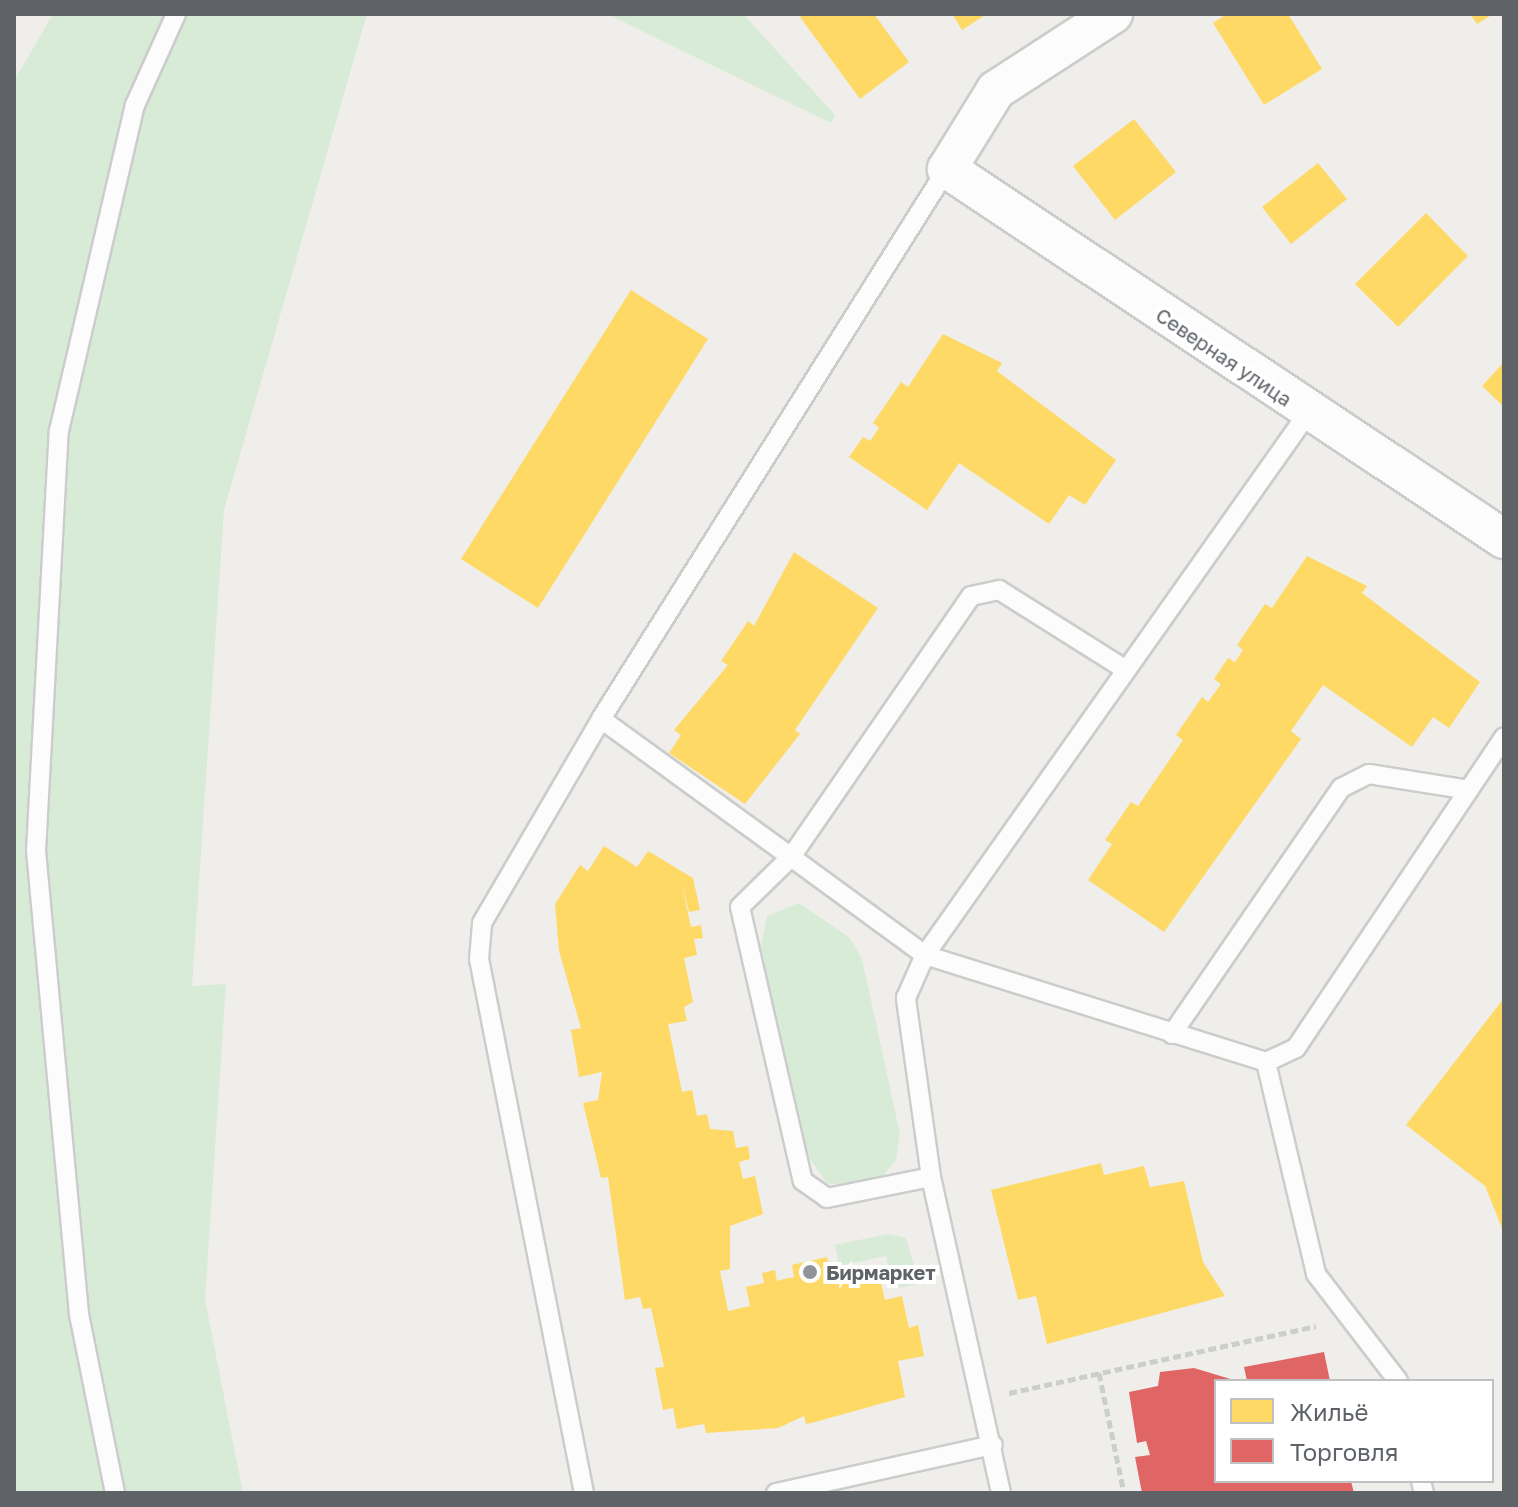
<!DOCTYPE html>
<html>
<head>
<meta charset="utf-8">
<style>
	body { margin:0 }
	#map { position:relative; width:1518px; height:1507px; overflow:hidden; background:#efeeea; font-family:"Golos Text",sans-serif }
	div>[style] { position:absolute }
	.green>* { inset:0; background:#d8ebd6 }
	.homes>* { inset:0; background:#ffd966 }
	.shops>* { inset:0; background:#e06666 }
	.path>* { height:5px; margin-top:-2.5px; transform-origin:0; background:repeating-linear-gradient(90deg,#cacfcc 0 8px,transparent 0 12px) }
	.roads { filter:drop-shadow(2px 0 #cbcccc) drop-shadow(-2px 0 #cbcccc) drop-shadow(0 2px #cbcccc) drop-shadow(0 -2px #cbcccc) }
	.service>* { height:18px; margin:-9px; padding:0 9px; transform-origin:9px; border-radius:9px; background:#fdfcfc }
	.minor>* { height:38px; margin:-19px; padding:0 19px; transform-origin:19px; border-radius:19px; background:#fdfcfc }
	.dots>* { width:22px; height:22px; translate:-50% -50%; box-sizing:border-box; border:4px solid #fff; border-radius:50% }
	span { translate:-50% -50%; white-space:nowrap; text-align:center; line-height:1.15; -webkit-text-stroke:8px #fff; paint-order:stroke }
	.street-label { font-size:20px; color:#5f6368 }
	.poi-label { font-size:20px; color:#5f6368; font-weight:700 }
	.left { translate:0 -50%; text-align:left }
	.frame { position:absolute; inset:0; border:16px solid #5f6368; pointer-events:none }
	.legend { position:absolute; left:1214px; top:1379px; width:280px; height:104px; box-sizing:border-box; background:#fff; border:2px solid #bfc1c3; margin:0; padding:10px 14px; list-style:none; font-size:24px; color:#5f6368 }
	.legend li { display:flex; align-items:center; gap:16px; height:40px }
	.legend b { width:40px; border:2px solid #bfc1c3 }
</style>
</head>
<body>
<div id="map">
	<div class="green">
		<div style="clip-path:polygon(53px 14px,367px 14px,224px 510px,192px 986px,226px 984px,205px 1300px,243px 1493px,14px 1493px,14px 81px)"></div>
		<div style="clip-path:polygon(607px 14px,743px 14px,835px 115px,831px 123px)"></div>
		<div style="clip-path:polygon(799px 903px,850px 938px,862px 959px,900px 1134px,896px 1160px,877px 1182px,828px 1184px,806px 1154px,761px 946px,767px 916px)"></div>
		<div style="clip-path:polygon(888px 1234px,906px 1238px,919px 1284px,893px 1289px,886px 1256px,839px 1266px,835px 1245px)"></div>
	</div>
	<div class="homes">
		<div style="clip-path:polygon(805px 14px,874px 14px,909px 62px,860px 99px,800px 17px)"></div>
		<div style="clip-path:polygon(952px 14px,987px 14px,962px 30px)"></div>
		<div style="clip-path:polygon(1227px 14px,1288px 14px,1322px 69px,1264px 105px,1213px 23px)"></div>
		<div style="clip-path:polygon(1470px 14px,1493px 14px,1477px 24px)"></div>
		<div style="clip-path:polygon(1134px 119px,1176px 172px,1115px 220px,1073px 166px)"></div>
		<div style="clip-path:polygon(1318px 163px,1347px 199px,1291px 244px,1262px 207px)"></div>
		<div style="clip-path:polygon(1426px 213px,1468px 256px,1398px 327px,1355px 284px)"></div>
		<div style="clip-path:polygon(631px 290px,708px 339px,538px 608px,461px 559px)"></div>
		<div style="clip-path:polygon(943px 334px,1002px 363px,997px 371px,1116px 460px,1085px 505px,1069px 495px,1049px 524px,959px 463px,927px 510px,849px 457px,863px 437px,870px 441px,879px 428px,873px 423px,901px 382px,908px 387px)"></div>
		<div style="clip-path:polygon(1504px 362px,1504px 407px,1482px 386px)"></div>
		<div style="clip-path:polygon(794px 552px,878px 608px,795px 730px,800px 734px,745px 804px,669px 753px,681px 735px,674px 730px,728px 665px,721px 661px,748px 621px,754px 626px)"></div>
		<div style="clip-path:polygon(1307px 556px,1367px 586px,1362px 593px,1480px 682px,1449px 728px,1433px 717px,1412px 747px,1323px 685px,1291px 731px,1301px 739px,1164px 932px,1088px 880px,1112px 844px,1105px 840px,1131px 802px,1138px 806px,1183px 740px,1176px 735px,1202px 697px,1208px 702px,1221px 684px,1214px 679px,1228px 658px,1235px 662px,1243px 650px,1237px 645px,1265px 604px,1272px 608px)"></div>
		<div style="clip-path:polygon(604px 846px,637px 867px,648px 851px,693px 878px,700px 910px,689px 912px,681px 880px,691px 927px,701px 925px,703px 938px,694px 939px,697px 955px,684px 958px,693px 1002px,684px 1007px,687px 1021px,668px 1024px,682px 1092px,692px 1090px,697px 1116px,707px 1114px,710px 1129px,733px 1131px,736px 1148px,748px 1146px,750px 1159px,739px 1162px,743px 1179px,755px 1176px,763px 1214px,730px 1226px,730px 1269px,720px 1271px,728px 1311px,750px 1306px,746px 1287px,764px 1283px,762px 1273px,775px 1270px,777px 1281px,784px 1279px,794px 1277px,792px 1265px,827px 1257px,832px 1279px,878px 1270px,885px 1300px,902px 1296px,909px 1328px,918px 1325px,924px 1356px,898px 1361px,905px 1397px,815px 1422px,806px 1424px,804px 1416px,778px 1428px,706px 1433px,704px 1424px,677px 1429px,673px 1408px,663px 1410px,655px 1368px,664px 1367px,651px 1308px,643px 1309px,640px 1297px,625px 1300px,608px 1177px,601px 1178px,583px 1103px,598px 1100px,602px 1072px,579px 1077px,571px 1030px,581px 1028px,559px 951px,555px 904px,580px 865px,588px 871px)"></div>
		<div style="clip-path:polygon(1504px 998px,1504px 1233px,1485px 1186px,1406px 1125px)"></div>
		<div style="clip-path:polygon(1101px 1163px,1104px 1175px,1144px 1166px,1150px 1187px,1184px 1181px,1203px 1262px,1225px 1296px,1047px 1344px,1036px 1296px,1018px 1300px,991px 1190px)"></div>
	</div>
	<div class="shops">
		<div style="clip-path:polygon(1324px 1352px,1330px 1381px,1247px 1381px,1244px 1367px)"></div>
		<div style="clip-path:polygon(1194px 1368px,1237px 1381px,1216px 1381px,1216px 1481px,1351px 1481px,1354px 1493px,1142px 1493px,1135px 1457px,1150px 1455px,1146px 1441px,1137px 1443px,1129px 1392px,1158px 1386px,1160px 1372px)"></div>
	</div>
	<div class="path">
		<div style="left:1099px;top:1373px;width:123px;rotate:78.2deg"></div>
		<div style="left:1009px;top:1393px;width:314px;rotate:-12.3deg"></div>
	</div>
	<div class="roads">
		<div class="service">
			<div style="left:1308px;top:413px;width:664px;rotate:125.25deg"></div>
			<div style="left:925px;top:955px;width:357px;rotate:17.4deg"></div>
			<div style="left:1266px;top:1062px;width:33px;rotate:-25deg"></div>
			<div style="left:1296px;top:1048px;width:374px;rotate:-56.2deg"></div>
			<div style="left:601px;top:719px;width:650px;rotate:-57.83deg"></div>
			<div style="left:1172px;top:1034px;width:298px;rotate:-55.5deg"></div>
			<div style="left:1341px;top:788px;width:31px;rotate:-27deg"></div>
			<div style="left:1369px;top:774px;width:101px;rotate:9.1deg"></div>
			<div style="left:1266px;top:1062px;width:218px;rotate:76.7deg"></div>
			<div style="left:1316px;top:1274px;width:135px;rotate:52.5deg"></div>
			<div style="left:931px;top:1177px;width:181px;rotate:-98deg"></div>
			<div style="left:906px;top:998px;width:47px;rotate:-66.2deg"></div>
			<div style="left:925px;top:955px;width:166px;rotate:-143.8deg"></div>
			<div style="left:791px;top:857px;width:317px;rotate:-55.4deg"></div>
			<div style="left:971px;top:596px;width:29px;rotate:-12deg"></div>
			<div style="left:999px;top:590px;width:150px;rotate:32.2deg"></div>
			<div style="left:1421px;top:1481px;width:12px;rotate:76deg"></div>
			<div style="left:115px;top:1493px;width:183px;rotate:-101.4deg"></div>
			<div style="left:79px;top:1314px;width:465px;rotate:-95.3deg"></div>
			<div style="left:36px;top:851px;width:421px;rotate:-86.9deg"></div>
			<div style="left:59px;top:431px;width:335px;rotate:-76.9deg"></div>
			<div style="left:135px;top:105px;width:100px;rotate:-65.7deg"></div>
			<div style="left:584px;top:1493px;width:544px;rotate:-101.12deg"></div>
			<div style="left:479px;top:959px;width:36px;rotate:-85deg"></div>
			<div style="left:482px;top:923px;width:236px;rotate:-59.7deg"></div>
			<div style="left:601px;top:719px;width:235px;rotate:36deg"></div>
			<div style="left:791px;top:857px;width:71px;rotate:135.6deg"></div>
			<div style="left:740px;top:907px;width:281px;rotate:77.1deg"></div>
			<div style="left:803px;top:1181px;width:29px;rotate:35deg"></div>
			<div style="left:827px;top:1198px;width:106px;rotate:-11.4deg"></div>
			<div style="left:931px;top:1177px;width:324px;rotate:77.5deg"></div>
			<div style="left:776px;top:1493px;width:222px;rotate:-12.5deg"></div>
		</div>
		<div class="minor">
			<div style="left:1113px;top:14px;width:140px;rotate:147deg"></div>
			<div style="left:996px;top:90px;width:93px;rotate:121.8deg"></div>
			<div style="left:947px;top:169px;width:669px;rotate:33.6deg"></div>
		</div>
	</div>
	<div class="dots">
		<div style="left:810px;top:1272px;background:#919496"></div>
	</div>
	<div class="street-label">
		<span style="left:1224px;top:357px;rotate:34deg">Северная улица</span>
	</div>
	<div class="poi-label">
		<span class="left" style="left:826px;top:1272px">Бирмаркет</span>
	</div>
	<div class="frame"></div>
	<ul class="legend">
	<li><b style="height:22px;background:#ffd966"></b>Жильё</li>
	<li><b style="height:22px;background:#e06666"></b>Торговля</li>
	</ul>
</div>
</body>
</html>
